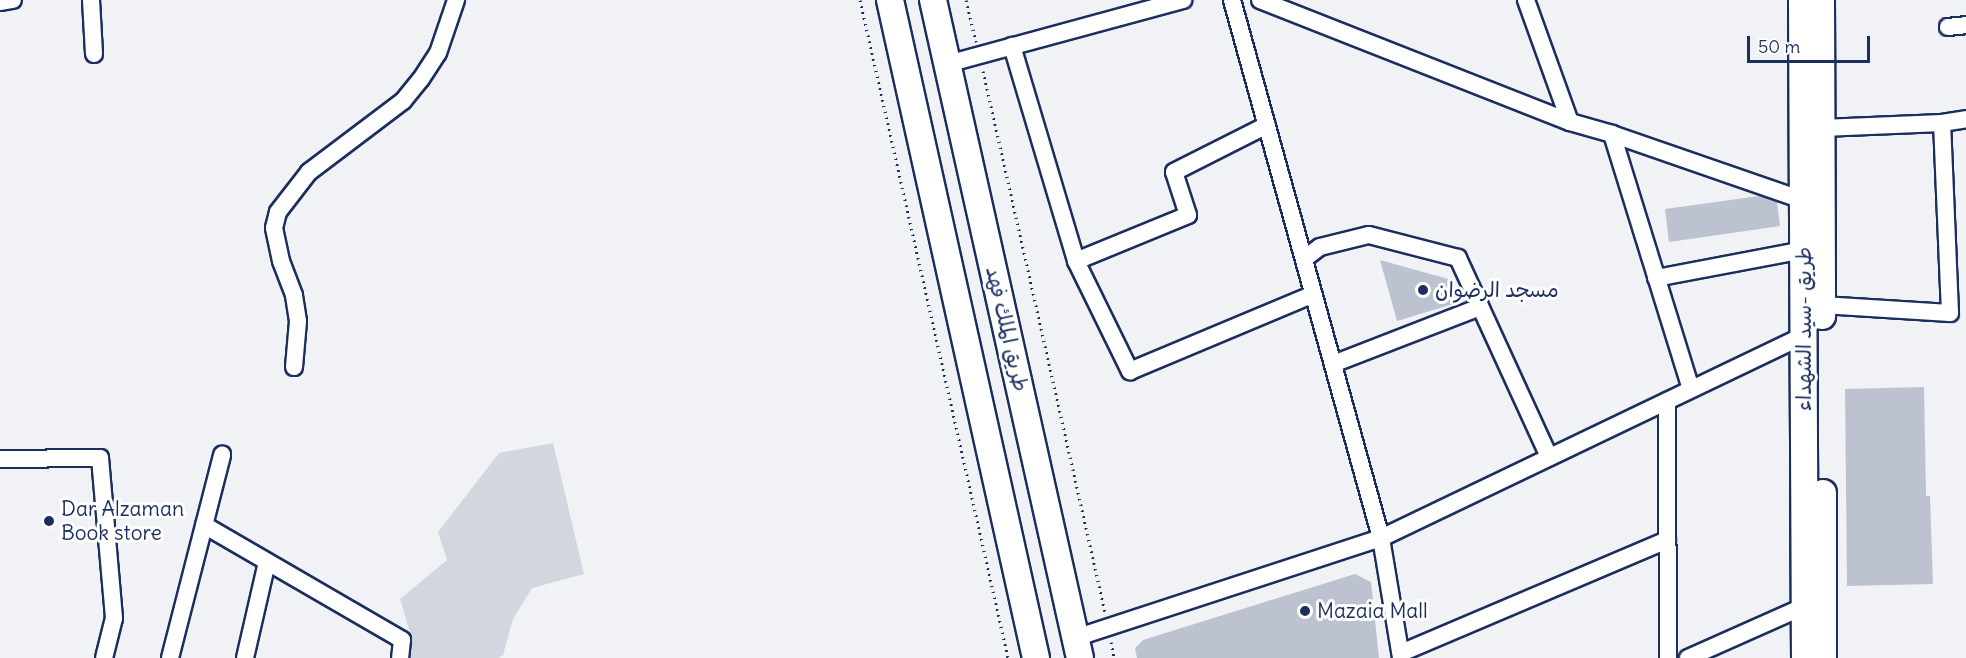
<!DOCTYPE html>
<html>
<head>
<meta charset="utf-8">
<style>
	body { margin:0 }
	#map { position:relative; width:1966px; height:658px; overflow:hidden; background:#f1f2f5; font-family:Delius,"Playpen Sans Arabic",sans-serif }
	div>[style] { position:absolute }
	.green>* { inset:0; background:#d2d6df }
	.building>* { inset:0; background:#bcc2d0 }
	.path>* { height:3px; margin-top:-1.5px; transform-origin:0; background:repeating-linear-gradient(90deg,#1b2f5e 0 1.5px,transparent 0 6px) }
	.roads { filter:drop-shadow(2px 0 #1b2f5e) drop-shadow(-2px 0 #1b2f5e) drop-shadow(0 2px #1b2f5e) drop-shadow(0 -2px #1b2f5e) }
	.street>* { height:16px; margin:-8px; padding:0 8px; transform-origin:8px; border-radius:8px; background:#fff }
	.primary>* { height:26px; margin:-13px; padding:0 13px; transform-origin:13px; border-radius:13px; background:#fff }
	.dots>* { width:16px; height:16px; translate:-50% -50%; box-sizing:border-box; border:3px solid #fff; border-radius:50% }
	span { translate:-50% -50%; white-space:nowrap; text-align:center; line-height:1.15; -webkit-text-stroke:6px #fff; paint-order:stroke }
	.poi-label { font-size:21px; color:#1b2f5e }
	.left { translate:0 -50%; text-align:left }
	.street-label { font-size:21px; color:#1b2f5e }
	.scale { position:absolute; left:1747px; top:36px; width:123px; height:27px; box-sizing:border-box; border:3px solid #1b2f5e; border-top:0; padding-left:8px; font-size:18px; line-height:21px; white-space:nowrap; color:#1b2f5e; -webkit-text-stroke:4px #fff; paint-order:stroke }
</style>
</head>
<body>
<div id="map">
	<div class="green">
		<div style="clip-path:polygon(553px 443px,584px 574px,532px 588px,513px 619px,503px 655px,499px 658px,408px 658px,411px 636px,400px 599px,447px 560px,438px 532px,499px 453px)"></div>
	</div>
	<div class="building">
		<div style="clip-path:polygon(1759px 196px,1777px 202px,1780px 226px,1669px 242px,1665px 209px)"></div>
		<div style="clip-path:polygon(1380px 260px,1452px 280px,1463px 301px,1397px 321px)"></div>
		<div style="clip-path:polygon(1924px 387px,1926px 496px,1930px 496px,1933px 584px,1847px 586px,1845px 389px)"></div>
		<div style="clip-path:polygon(1355px 574px,1371px 582px,1379px 658px,1137px 658px,1135px 648px,1143px 640px)"></div>
	</div>
	<div class="path">
		<div style="left:860px;top:0;width:674px;rotate:77.32deg"></div>
		<div style="left:966px;top:0;width:43px;rotate:76.6deg"></div>
		<div style="left:983px;top:71px;width:555px;rotate:77.29deg"></div>
		<div style="left:1111px;top:642px;width:16px;rotate:79deg"></div>
	</div>
	<div class="roads">
		<div class="street">
			<div style="left:91px;top:0;width:54px;rotate:86.8deg"></div>
			<div style="left:1232px;top:0;width:558px;rotate:74.52deg"></div>
			<div style="left:1381px;top:538px;width:122px;rotate:80.5deg"></div>
			<div style="left:1260px;top:0;width:333px;rotate:21.5deg"></div>
			<div style="left:1570px;top:122px;width:44px;rotate:15.9deg"></div>
			<div style="left:1612px;top:134px;width:267px;rotate:72.8deg"></div>
			<div style="left:1526px;top:0;width:130px;rotate:70.2deg"></div>
			<div style="left:0;top:2px;width:13px;rotate:-9deg"></div>
			<div style="left:1948px;top:27px;width:18px;rotate:-6deg"></div>
			<div style="left:1012px;top:46px;width:224px;rotate:73.4deg"></div>
			<div style="left:1076px;top:261px;width:123px;rotate:63.9deg"></div>
			<div style="left:1130px;top:371px;width:199px;rotate:-22.7deg"></div>
			<div style="left:947px;top:64px;width:245px;rotate:-15.2deg"></div>
			<div style="left:1822px;top:128px;width:120px;rotate:-2.4deg"></div>
			<div style="left:1942px;top:123px;width:24px;rotate:-9deg"></div>
			<div style="left:1612px;top:134px;width:202px;rotate:19.1deg"></div>
			<div style="left:1304px;top:259px;width:20px;rotate:-37deg"></div>
			<div style="left:1320px;top:247px;width:50px;rotate:-13.8deg"></div>
			<div style="left:1369px;top:235px;width:92px;rotate:14.5deg"></div>
			<div style="left:1458px;top:258px;width:219px;rotate:65.4deg"></div>
			<div style="left:1076px;top:261px;width:121px;rotate:-22.3deg"></div>
			<div style="left:1188px;top:215px;width:45px;rotate:-108deg"></div>
			<div style="left:1174px;top:172px;width:104px;rotate:-26.8deg"></div>
			<div style="left:1656px;top:278px;width:151px;rotate:-10.7deg"></div>
			<div style="left:1822px;top:305px;width:128px;rotate:3.6deg"></div>
			<div style="left:1950px;top:313px;width:190px;rotate:-92.4deg"></div>
			<div style="left:1333px;top:364px;width:158px;rotate:-21.2deg"></div>
			<div style="left:294px;top:367px;width:46px;rotate:-85deg"></div>
			<div style="left:298px;top:321px;width:26px;rotate:-99deg"></div>
			<div style="left:294px;top:295px;width:36px;rotate:-111deg"></div>
			<div style="left:281px;top:261px;width:34px;rotate:-102deg"></div>
			<div style="left:274px;top:228px;width:16px;rotate:-76deg"></div>
			<div style="left:278px;top:212px;width:51px;rotate:-52.2deg"></div>
			<div style="left:309px;top:172px;width:118px;rotate:-37.1deg"></div>
			<div style="left:403px;top:101px;width:28px;rotate:-51deg"></div>
			<div style="left:421px;top:79px;width:31px;rotate:-57deg"></div>
			<div style="left:438px;top:53px;width:56px;rotate:-71.2deg"></div>
			<div style="left:1667px;top:401px;width:257px;rotate:89.8deg"></div>
			<div style="left:0;top:459px;width:100px;rotate:-0.6deg"></div>
			<div style="left:100px;top:458px;width:161px;rotate:85deg"></div>
			<div style="left:114px;top:618px;width:41px;rotate:104deg"></div>
			<div style="left:204px;top:525px;width:229px;rotate:30.1deg"></div>
			<div style="left:402px;top:640px;width:18px;rotate:96deg"></div>
			<div style="left:1075px;top:638px;width:322px;rotate:-18.1deg"></div>
			<div style="left:1381px;top:538px;width:470px;rotate:-25.6deg"></div>
			<div style="left:1401px;top:653px;width:289px;rotate:-23deg"></div>
			<div style="left:170px;top:658px;width:210px;rotate:-75.6deg"></div>
			<div style="left:245px;top:658px;width:98px;rotate:-77.1deg"></div>
			<div style="left:1688px;top:658px;width:128px;rotate:-24deg"></div>
		</div>
		<div class="primary">
			<div style="left:890px;top:0;width:674px;rotate:77.49deg"></div>
			<div style="left:933px;top:0;width:674px;rotate:77.41deg"></div>
			<div style="left:1802px;top:0;width:658px;rotate:89.74deg"></div>
			<div style="left:1821px;top:0;width:316px;rotate:89.8deg"></div>
			<div style="left:1823px;top:493px;width:165px;rotate:90deg"></div>
		</div>
	</div>
	<div class="dots">
		<div style="left:1423px;top:290px;background:#1b2f5e"></div>
		<div style="left:49px;top:521px;background:#1b2f5e"></div>
		<div style="left:1305px;top:611px;background:#1b2f5e"></div>
	</div>
	<div class="poi-label">
		<span class="left" style="left:1435px;top:290px">مسجد الرضوان</span>
		<span class="left" style="left:61px;top:521px">Dar Alzaman<br>Book store</span>
		<span class="left" style="left:1317px;top:611px">Mazaia Mall</span>
	</div>
	<div class="street-label">
		<span style="left:1007px;top:329px;rotate:77deg">طريق الملك فهد</span>
		<span style="left:1804px;top:329px;rotate:-90deg">طريق -سيد الشهداء</span>
	</div>
	<div class="scale">50 m</div>
</div>
</body>
</html>
